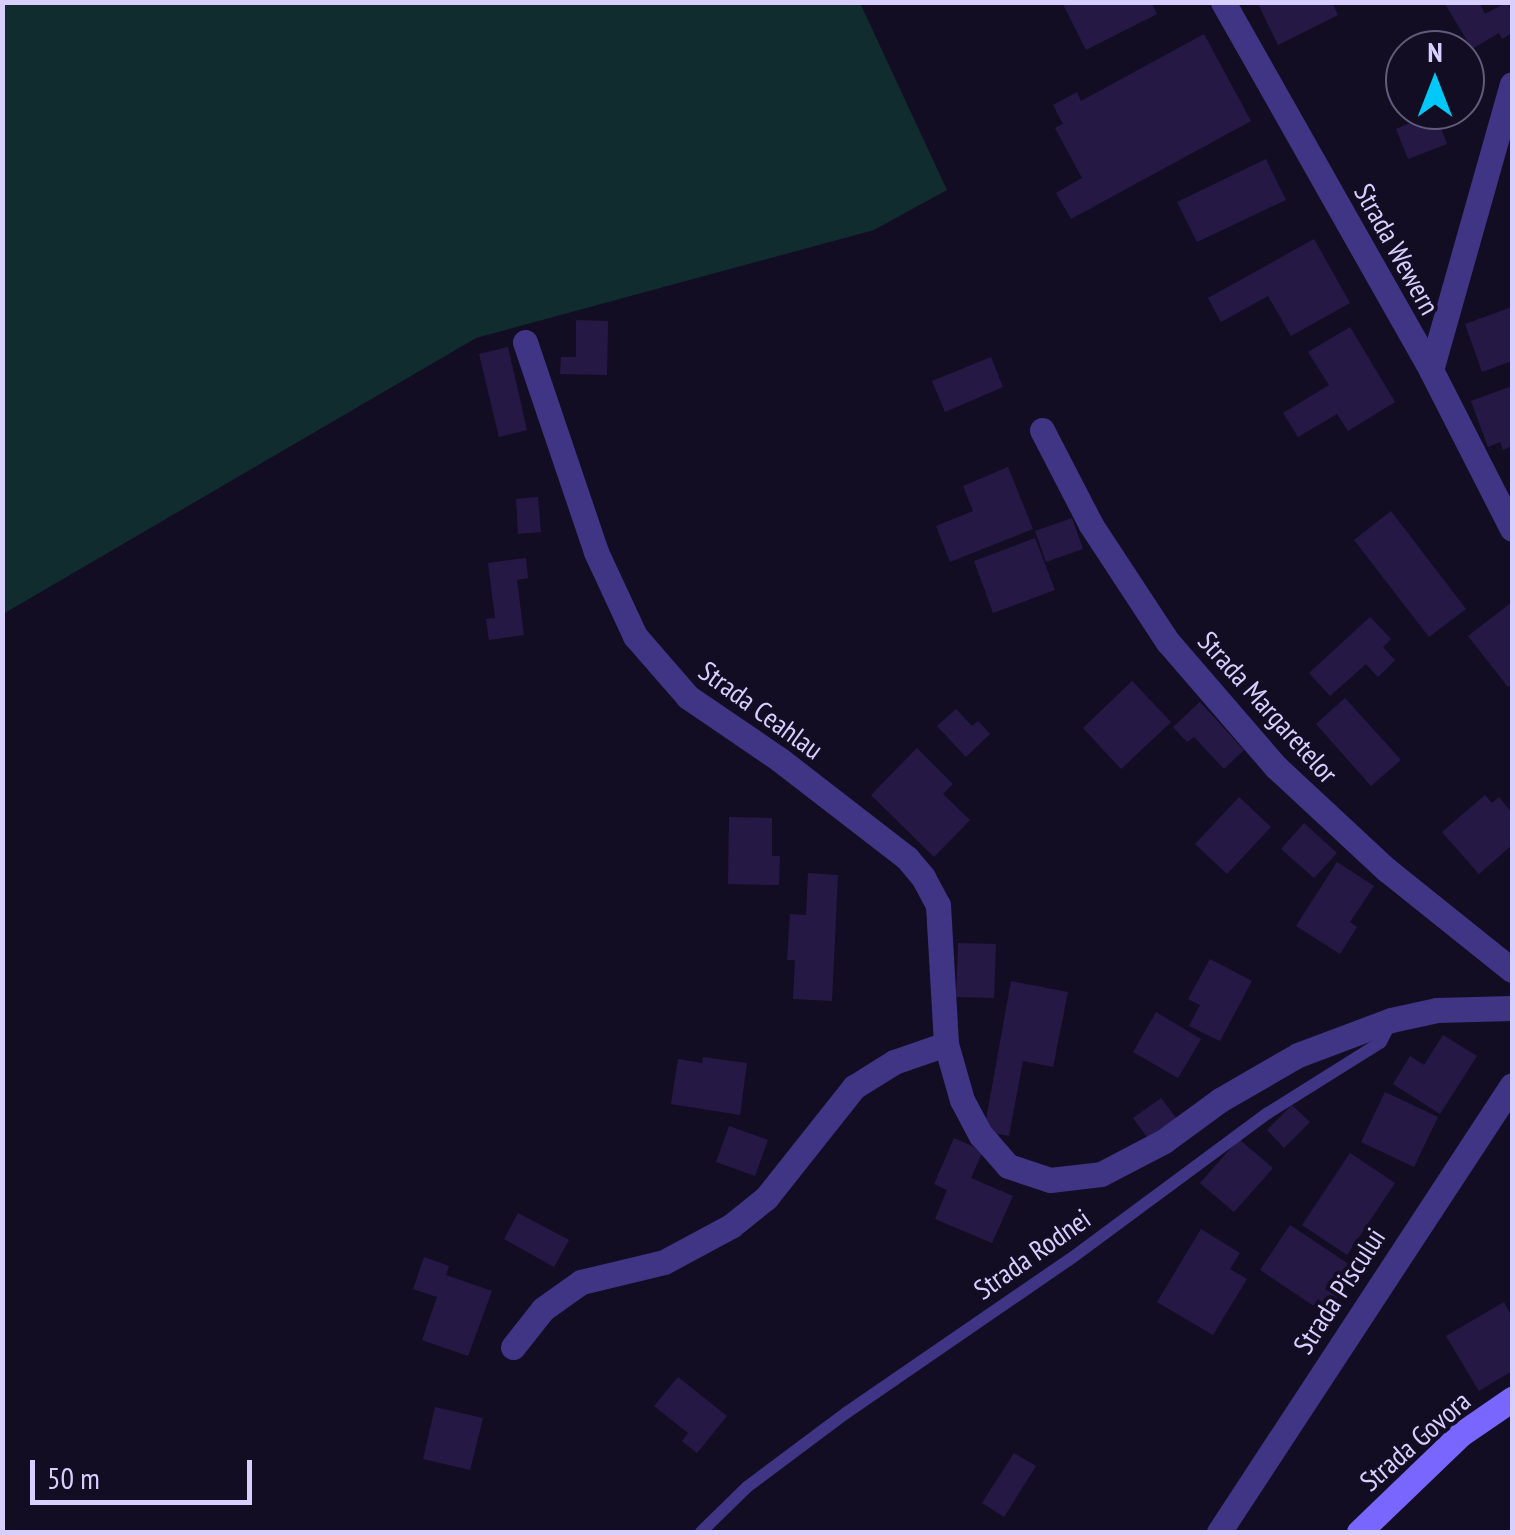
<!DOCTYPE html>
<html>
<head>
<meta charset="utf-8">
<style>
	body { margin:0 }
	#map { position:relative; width:1515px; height:1535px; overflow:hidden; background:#130d23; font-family:"PT Sans Narrow",sans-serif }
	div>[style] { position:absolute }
	.green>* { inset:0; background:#102c2e }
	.building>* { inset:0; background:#261845 }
	.service>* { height:12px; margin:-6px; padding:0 6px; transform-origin:6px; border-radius:6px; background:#403585 }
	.minor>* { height:25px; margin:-12.5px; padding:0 12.5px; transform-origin:12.5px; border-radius:12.5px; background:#403585 }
	.secondary>* { height:25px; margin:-12.5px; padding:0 12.5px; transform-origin:12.5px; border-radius:12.5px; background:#7966ff }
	span { translate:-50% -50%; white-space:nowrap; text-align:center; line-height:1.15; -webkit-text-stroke:8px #130d23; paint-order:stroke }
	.street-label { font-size:28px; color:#d9cfff }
	.frame { position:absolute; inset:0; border:5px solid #d9cfff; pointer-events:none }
	.north { position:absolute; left:1385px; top:30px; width:100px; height:100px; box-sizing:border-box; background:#130d23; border:2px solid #625b7b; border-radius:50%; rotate:0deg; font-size:28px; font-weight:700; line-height:40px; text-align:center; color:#d9cfff }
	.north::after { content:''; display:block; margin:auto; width:35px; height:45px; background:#00c9fa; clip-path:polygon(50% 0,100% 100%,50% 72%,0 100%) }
	.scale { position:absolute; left:30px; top:1460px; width:222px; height:45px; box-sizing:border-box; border:5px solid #d9cfff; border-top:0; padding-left:12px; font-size:30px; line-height:35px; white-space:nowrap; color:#d9cfff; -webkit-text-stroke:8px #130d23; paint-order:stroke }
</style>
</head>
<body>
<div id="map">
	<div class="green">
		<div style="clip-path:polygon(2px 3px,860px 3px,947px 190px,874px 230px,476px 338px,3px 614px)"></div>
	</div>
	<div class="building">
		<div style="clip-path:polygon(1062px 2px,1151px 2px,1157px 14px,1086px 50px)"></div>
		<div style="clip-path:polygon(1257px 2px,1332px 2px,1338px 15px,1278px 45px)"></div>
		<div style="clip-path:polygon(1444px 2px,1479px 2px,1485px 14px,1507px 2px,1512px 12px,1512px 33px,1502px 39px,1499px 33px,1472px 49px)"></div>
		<div style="clip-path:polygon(1204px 34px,1251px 121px,1071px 219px,1056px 193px,1082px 178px,1055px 128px,1063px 124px,1053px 105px,1077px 92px,1081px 101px)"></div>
		<div style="clip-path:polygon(1405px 110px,1434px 110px,1447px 144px,1408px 159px,1396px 129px,1410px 123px)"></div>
		<div style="clip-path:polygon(1266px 159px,1286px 200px,1197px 242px,1177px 202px)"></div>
		<div style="clip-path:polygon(1314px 239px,1350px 303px,1291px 336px,1268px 296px,1221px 322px,1208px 298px)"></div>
		<div style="clip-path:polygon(1512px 307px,1512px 361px,1482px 372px,1465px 324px)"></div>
		<div style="clip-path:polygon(576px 320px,608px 321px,607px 375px,560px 374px,561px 357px,576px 357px)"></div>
		<div style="clip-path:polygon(1350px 327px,1395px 402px,1348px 431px,1337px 414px,1298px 437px,1283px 413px,1329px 385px,1308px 352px)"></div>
		<div style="clip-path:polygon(508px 347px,527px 430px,499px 437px,479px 354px)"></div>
		<div style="clip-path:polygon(991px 357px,1003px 387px,945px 412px,932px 381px)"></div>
		<div style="clip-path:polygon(1512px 386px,1512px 446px,1503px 450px,1500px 442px,1488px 447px,1471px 401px)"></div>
		<div style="clip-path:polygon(1008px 467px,1033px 529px,950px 562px,936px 526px,973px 511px,963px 486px)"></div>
		<div style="clip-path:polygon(538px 497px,541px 532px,518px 534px,516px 499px)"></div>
		<div style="clip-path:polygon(1391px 511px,1466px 609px,1429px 637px,1354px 540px)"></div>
		<div style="clip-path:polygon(1072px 518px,1083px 549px,1046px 562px,1035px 531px)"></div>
		<div style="clip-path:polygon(1035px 538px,1055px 590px,993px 613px,974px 561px)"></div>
		<div style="clip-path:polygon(526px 558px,528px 578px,517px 580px,524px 635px,489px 640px,486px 619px,495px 618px,488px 563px)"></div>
		<div style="clip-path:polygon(1512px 602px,1512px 684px,1508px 687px,1468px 636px)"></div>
		<div style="clip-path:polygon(1370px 617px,1391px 639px,1383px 647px,1395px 660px,1378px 677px,1366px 664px,1330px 696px,1309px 673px)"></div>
		<div style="clip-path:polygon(1132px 681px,1171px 722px,1121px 769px,1083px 728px)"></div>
		<div style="clip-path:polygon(1345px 698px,1401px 760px,1371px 786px,1316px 724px)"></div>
		<div style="clip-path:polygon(1200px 702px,1244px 750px,1224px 769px,1194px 737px,1187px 742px,1173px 727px)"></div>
		<div style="clip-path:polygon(956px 709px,972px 726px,978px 721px,990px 734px,966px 757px,937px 726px)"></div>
		<div style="clip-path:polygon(917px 748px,953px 784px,943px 794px,970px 820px,934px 857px,871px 795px)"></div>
		<div style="clip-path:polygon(1485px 795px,1492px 803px,1499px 797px,1512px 813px,1512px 845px,1479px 874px,1442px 832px)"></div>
		<div style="clip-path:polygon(1239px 797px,1271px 827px,1227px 874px,1195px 844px)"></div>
		<div style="clip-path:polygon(729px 817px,772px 818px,772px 856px,780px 856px,779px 885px,728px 884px)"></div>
		<div style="clip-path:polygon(1304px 823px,1337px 853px,1314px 878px,1281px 849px)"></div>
		<div style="clip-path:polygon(1337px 862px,1374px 886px,1350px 922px,1357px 927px,1340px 954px,1296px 926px)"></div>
		<div style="clip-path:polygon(808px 873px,838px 875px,832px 1001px,793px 999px,795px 960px,787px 960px,790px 914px,806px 915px)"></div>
		<div style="clip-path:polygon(958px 943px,996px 944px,994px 998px,956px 997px)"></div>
		<div style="clip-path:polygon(1210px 959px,1252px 981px,1220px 1041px,1189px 1026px,1200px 1005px,1188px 999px)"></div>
		<div style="clip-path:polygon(1011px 981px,1068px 992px,1053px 1067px,1023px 1061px,1009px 1136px,984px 1131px)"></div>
		<div style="clip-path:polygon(1156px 1012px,1201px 1039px,1178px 1078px,1133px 1052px)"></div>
		<div style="clip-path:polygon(1443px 1035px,1477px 1056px,1440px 1114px,1393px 1084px,1410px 1056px,1424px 1065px)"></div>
		<div style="clip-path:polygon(703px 1057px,747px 1063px,740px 1115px,671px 1104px,678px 1059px,702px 1063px)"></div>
		<div style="clip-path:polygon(1385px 1092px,1438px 1117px,1414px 1167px,1361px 1142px)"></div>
		<div style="clip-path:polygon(1161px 1098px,1177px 1119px,1149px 1140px,1133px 1118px)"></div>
		<div style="clip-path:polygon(1292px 1105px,1310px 1122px,1284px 1148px,1267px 1130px)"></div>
		<div style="clip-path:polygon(729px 1126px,768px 1140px,755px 1176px,716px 1162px)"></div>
		<div style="clip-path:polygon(954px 1138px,983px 1151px,971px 1178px,1013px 1196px,992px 1243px,935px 1219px,947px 1190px,934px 1184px)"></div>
		<div style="clip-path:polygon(1239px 1139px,1273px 1168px,1234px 1212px,1200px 1183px)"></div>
		<div style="clip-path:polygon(1350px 1153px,1395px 1183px,1347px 1255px,1302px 1225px)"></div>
		<div style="clip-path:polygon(518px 1213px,569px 1240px,554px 1267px,504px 1239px)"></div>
		<div style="clip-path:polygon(1290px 1225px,1356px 1269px,1326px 1314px,1260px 1270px)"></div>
		<div style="clip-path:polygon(1201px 1229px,1240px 1253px,1230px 1269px,1247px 1279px,1213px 1335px,1157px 1302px)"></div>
		<div style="clip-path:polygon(424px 1257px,449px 1266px,446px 1275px,492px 1291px,468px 1356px,422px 1340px,437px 1297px,413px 1289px)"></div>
		<div style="clip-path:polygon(1504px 1302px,1512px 1317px,1512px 1371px,1479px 1391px,1446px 1336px)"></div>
		<div style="clip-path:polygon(678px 1377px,727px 1416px,697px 1453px,682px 1441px,688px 1433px,654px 1406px)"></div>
		<div style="clip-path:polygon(435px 1407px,483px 1418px,470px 1470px,423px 1459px)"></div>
		<div style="clip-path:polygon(1014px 1453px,1036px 1466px,1004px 1517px,982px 1503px)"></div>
	</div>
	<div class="service">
		<div style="left:701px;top:1532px;width:64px;rotate:-44.4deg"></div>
		<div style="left:747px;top:1487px;width:124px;rotate:-36.8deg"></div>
		<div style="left:846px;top:1413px;width:270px;rotate:-34.5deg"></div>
		<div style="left:1069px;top:1260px;width:247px;rotate:-36.5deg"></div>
		<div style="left:1268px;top:1113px;width:133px;rotate:-32.1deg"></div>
		<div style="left:1381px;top:1042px;width:22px;rotate:-63deg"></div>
	</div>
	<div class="minor">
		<div style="left:1223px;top:2px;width:423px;rotate:60.5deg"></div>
		<div style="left:1431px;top:370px;width:178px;rotate:63deg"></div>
		<div style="left:525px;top:342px;width:222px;rotate:71.3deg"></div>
		<div style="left:596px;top:552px;width:93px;rotate:65.1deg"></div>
		<div style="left:635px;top:636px;width:81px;rotate:49deg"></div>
		<div style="left:688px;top:697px;width:110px;rotate:34.3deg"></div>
		<div style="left:779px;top:759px;width:162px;rotate:37.7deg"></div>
		<div style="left:907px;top:858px;width:25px;rotate:50deg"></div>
		<div style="left:923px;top:877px;width:32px;rotate:62deg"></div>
		<div style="left:938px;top:905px;width:139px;rotate:86.7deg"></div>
		<div style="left:946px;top:1044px;width:58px;rotate:74.1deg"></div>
		<div style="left:962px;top:1100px;width:40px;rotate:62deg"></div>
		<div style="left:981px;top:1135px;width:41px;rotate:48.9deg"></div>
		<div style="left:1008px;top:1166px;width:44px;rotate:18.4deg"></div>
		<div style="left:1050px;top:1180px;width:51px;rotate:-6.7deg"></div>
		<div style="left:1101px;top:1174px;width:71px;rotate:-27.6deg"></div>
		<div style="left:1164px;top:1141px;width:69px;rotate:-36.2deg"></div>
		<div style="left:1220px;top:1100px;width:90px;rotate:-30deg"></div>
		<div style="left:1298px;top:1055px;width:99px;rotate:-20.6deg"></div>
		<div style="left:1391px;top:1020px;width:47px;rotate:-12.3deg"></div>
		<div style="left:1437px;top:1010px;width:75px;rotate:-1.5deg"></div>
		<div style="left:1431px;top:370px;width:297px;rotate:-74.2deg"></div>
		<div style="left:1042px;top:430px;width:107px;rotate:62.7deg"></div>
		<div style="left:1091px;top:525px;width:140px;rotate:56.7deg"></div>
		<div style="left:1168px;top:642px;width:165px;rotate:49.2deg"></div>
		<div style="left:1276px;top:767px;width:151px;rotate:42.9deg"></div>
		<div style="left:1387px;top:870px;width:160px;rotate:38.7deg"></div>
		<div style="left:513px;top:1347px;width:48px;rotate:-51.7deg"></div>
		<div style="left:543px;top:1309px;width:47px;rotate:-35.4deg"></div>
		<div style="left:581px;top:1282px;width:85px;rotate:-13.5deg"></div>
		<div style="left:664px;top:1262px;width:76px;rotate:-28.2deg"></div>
		<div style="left:731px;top:1226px;width:45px;rotate:-38.7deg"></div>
		<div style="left:766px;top:1198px;width:142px;rotate:-51.6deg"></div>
		<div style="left:854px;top:1087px;width:47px;rotate:-32deg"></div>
		<div style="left:894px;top:1062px;width:55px;rotate:-19.1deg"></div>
		<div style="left:1219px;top:1532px;width:534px;rotate:-56.76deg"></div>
	</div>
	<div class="secondary">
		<div style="left:1359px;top:1532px;width:141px;rotate:-43.9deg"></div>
		<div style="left:1461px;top:1434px;width:62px;rotate:-34.5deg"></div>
	</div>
	<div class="street-label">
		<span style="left:1397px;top:249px;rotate:61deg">Strada Wewern</span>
		<span style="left:1268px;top:707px;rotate:48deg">Strada Margaretelor</span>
		<span style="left:761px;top:710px;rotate:36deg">Strada Ceahlau</span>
		<span style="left:1032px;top:1254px;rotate:-35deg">Strada Rodnei</span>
		<span style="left:1339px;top:1291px;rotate:-57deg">Strada Piscului</span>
		<span style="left:1415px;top:1441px;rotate:-41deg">Strada Govora</span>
	</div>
	<div class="frame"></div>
	<div class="north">N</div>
	<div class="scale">50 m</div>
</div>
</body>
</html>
